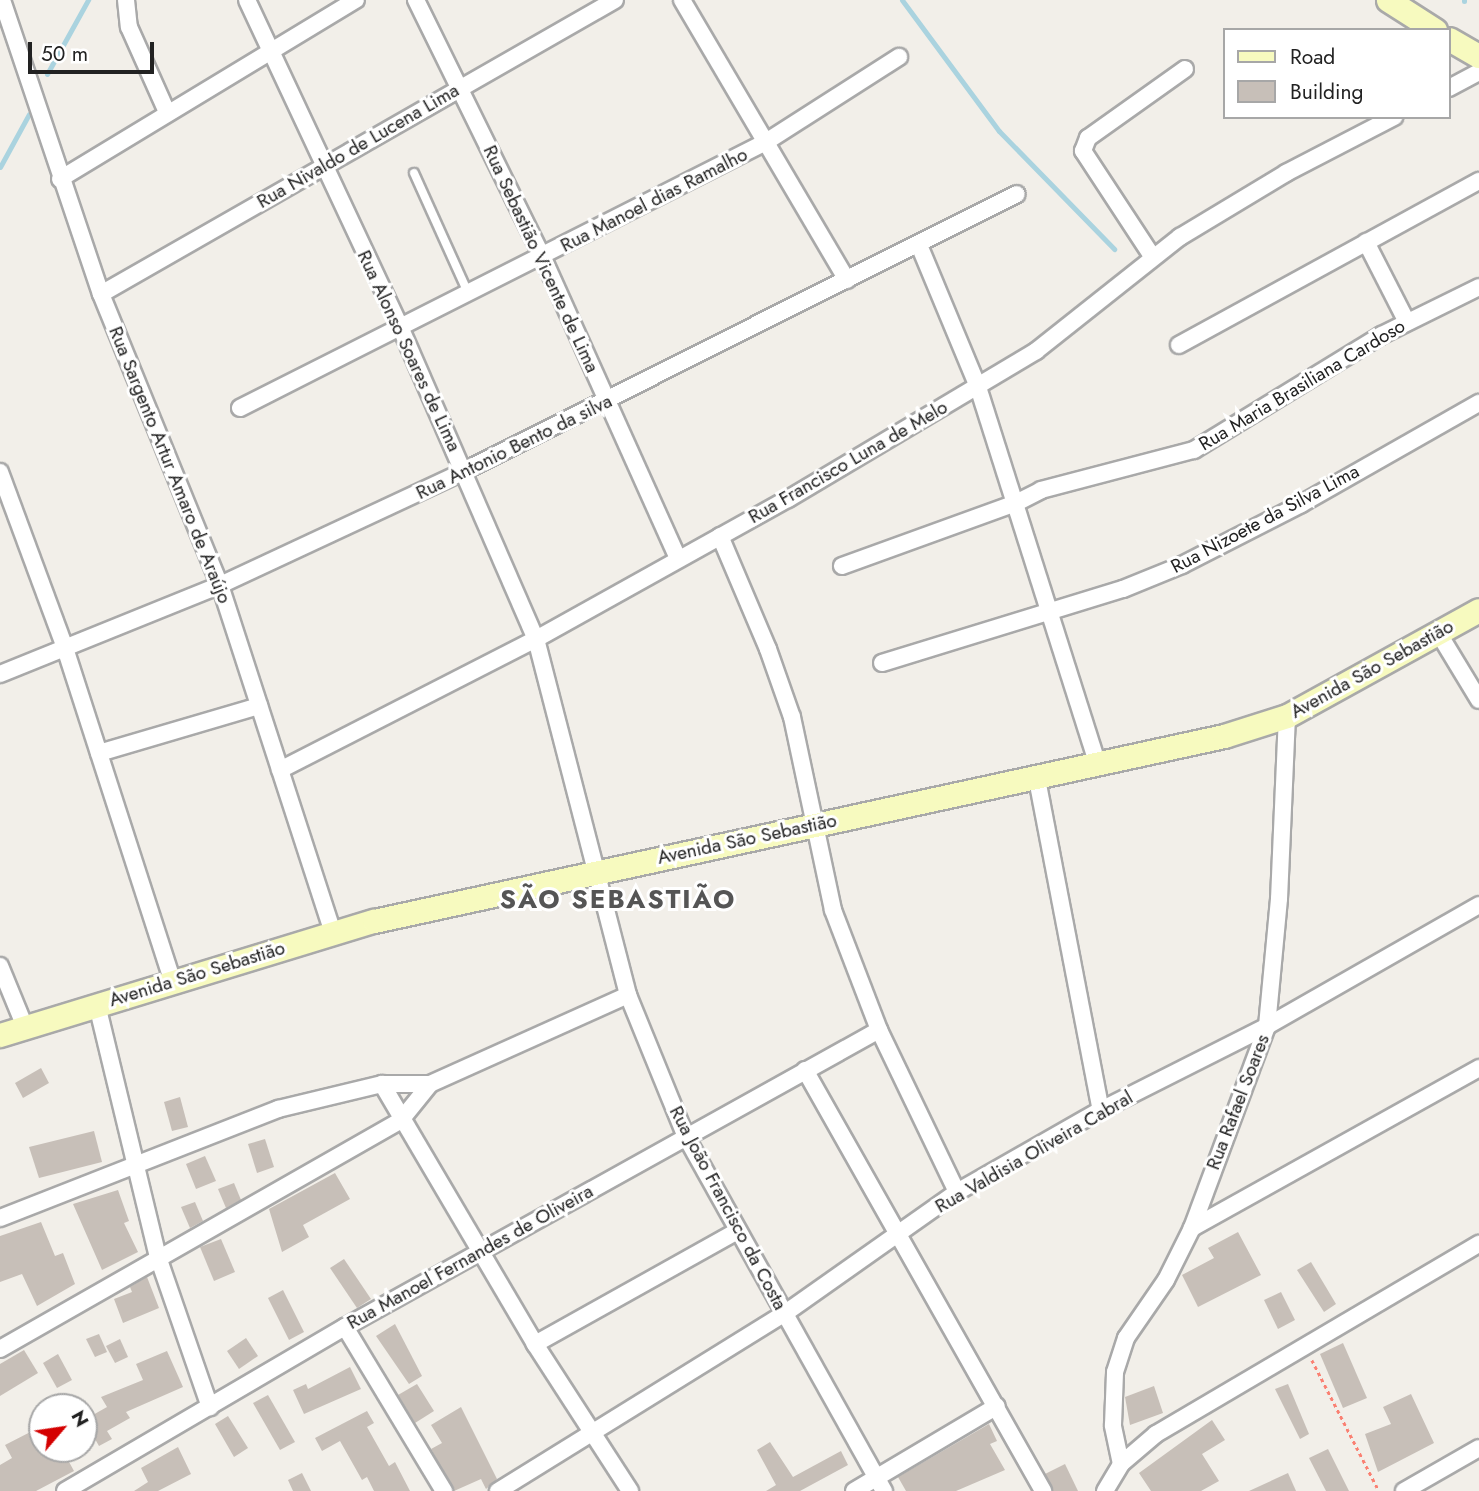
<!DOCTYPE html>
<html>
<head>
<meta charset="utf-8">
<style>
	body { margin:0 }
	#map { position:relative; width:1479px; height:1491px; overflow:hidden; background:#f2efe9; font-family:Jost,sans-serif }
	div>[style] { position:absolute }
	.stream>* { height:5px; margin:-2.5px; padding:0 2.5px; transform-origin:2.5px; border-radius:2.5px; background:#aad3df }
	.building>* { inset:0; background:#c7bfb8 }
	.path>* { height:2.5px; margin-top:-1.25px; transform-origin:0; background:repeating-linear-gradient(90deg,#fa8072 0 3.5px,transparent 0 7px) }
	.roads { filter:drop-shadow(2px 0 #a9a9a9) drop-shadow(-2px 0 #a9a9a9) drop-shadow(0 2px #a9a9a9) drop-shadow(0 -2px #a9a9a9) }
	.lane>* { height:8px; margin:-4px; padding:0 4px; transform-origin:4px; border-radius:4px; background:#fff }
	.street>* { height:16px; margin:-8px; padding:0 8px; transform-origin:8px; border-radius:8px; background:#fff }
	.secondary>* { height:23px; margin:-11.5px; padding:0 11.5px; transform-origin:11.5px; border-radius:11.5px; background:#f7fabf }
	span { translate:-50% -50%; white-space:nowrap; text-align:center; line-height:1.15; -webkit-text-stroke:6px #fff; paint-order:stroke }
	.street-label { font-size:19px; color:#222 }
	.district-label { font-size:26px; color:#555; font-weight:700; letter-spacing:2px }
	.legend { position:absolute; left:1223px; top:28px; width:228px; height:91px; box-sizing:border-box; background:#fff; border:2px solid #a7a7a7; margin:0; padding:9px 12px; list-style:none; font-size:21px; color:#222 }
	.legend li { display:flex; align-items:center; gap:14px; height:35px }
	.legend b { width:35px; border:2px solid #a7a7a7 }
	.north { position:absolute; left:28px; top:1393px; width:70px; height:70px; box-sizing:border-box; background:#fff; border:2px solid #a7a7a7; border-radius:50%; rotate:61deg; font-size:19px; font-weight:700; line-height:28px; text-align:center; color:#222 }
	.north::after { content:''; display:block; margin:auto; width:24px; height:32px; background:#d40000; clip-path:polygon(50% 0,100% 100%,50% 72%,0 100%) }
	.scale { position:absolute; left:28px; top:42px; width:126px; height:32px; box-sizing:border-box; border:4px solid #222; border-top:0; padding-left:9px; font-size:21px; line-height:24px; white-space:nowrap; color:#222; -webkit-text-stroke:5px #fff; paint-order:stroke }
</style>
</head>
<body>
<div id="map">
	<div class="stream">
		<div style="left:902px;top:0;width:163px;rotate:53.5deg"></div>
		<div style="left:999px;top:131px;width:165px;rotate:45.7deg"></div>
		<div style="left:1464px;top:0;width:1px;rotate:90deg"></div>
		<div style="left:47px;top:74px;width:85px;rotate:-61deg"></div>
		<div style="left:0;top:167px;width:60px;rotate:-61.3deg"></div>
	</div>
	<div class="building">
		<div style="clip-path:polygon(41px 1068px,49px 1083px,23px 1098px,15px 1083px)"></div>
		<div style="clip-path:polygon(180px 1097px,188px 1127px,172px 1131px,164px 1102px)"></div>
		<div style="clip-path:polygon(94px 1131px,102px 1162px,39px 1178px,29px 1147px)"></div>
		<div style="clip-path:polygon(265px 1139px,274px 1167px,257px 1173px,248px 1144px)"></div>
		<div style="clip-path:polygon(205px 1156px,216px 1181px,196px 1189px,186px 1164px)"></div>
		<div style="clip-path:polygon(335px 1173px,350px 1199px,303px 1225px,309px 1237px,282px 1252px,269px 1209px)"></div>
		<div style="clip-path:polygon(234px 1183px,241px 1200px,226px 1208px,218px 1189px)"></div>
		<div style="clip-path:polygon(118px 1190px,129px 1221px,124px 1223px,138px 1252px,102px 1270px,73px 1204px)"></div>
		<div style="clip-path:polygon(195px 1202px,203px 1221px,190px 1228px,181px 1207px)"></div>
		<div style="clip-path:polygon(41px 1222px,55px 1256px,63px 1253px,75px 1284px,37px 1306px,22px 1274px,0 1282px,0 1236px)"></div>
		<div style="clip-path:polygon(1238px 1232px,1261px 1275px,1198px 1307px,1182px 1275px,1214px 1258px,1208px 1248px)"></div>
		<div style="clip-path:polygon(221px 1239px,235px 1272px,214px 1281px,200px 1247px)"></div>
		<div style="clip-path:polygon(344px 1259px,371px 1299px,357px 1308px,330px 1268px)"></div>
		<div style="clip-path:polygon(1311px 1262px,1336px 1304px,1324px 1312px,1297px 1270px)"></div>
		<div style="clip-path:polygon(147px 1277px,159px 1308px,123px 1323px,114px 1299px,132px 1292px,130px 1287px)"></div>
		<div style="clip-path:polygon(283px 1290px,304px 1332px,289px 1340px,268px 1298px)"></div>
		<div style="clip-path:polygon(1281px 1292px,1295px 1320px,1278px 1329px,1264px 1300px)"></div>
		<div style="clip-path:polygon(395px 1324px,422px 1376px,409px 1384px,376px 1336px)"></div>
		<div style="clip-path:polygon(99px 1334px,107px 1352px,95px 1357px,86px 1339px)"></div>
		<div style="clip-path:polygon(246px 1338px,258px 1356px,239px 1369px,227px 1351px)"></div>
		<div style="clip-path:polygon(120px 1339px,128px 1357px,115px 1363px,106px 1346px)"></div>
		<div style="clip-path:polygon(1343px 1343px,1367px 1398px,1343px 1408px,1320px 1354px)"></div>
		<div style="clip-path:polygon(24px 1350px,38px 1373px,0 1396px,0 1364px)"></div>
		<div style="clip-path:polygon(167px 1351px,183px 1387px,126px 1412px,130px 1418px,107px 1431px,112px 1439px,99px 1446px,84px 1420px,107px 1407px,101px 1397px,143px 1380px,136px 1364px)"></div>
		<div style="clip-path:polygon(58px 1354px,72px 1380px,57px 1388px,43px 1363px)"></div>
		<div style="clip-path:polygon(350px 1367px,361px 1389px,304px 1414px,293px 1390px,306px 1384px,308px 1389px)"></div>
		<div style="clip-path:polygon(417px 1384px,434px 1411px,415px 1423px,398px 1395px)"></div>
		<div style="clip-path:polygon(1288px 1384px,1309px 1434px,1300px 1439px,1275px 1389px)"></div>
		<div style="clip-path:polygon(1154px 1386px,1163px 1413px,1130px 1425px,1125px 1397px)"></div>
		<div style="clip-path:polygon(1411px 1394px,1434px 1443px,1378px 1472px,1365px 1434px,1391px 1424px,1383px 1407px)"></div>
		<div style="clip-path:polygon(268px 1395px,295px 1442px,280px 1450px,253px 1403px)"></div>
		<div style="clip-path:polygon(461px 1407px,497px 1479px,486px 1489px,481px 1479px,454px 1491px,431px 1449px,442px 1443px,431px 1425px)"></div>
		<div style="clip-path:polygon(367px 1411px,374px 1423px,367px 1427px,389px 1466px,395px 1462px,410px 1491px,374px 1491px,367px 1477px,362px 1480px,340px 1441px,322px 1451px,315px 1438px)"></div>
		<div style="clip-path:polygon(228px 1416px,248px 1448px,234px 1457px,215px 1424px)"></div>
		<div style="clip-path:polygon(1212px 1420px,1225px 1440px,1202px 1454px,1219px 1481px,1201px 1491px,1151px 1491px,1139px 1473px)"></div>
		<div style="clip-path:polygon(989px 1424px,997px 1441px,990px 1444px,1005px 1470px,956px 1491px,906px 1491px,898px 1477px)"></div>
		<div style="clip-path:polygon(42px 1426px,42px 1449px,62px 1449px,74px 1471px,36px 1491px,0 1491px,0 1465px,12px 1458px,5px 1445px)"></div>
		<div style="clip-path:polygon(770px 1442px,793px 1477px,841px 1451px,848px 1465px,800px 1491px,766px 1491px,776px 1485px,757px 1450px)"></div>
		<div style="clip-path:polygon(178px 1447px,191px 1474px,158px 1491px,134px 1491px,148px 1482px,141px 1468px)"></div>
		<div style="clip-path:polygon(1328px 1449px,1349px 1491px,1326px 1491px,1309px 1458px)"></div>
		<div style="clip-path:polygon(1065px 1464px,1078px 1491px,1053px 1491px,1045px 1474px)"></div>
		<div style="clip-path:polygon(302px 1473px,311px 1491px,293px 1491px,288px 1480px)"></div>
		<div style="clip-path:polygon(1288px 1473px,1296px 1491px,1249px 1491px)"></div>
	</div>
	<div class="path">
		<div style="left:1312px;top:1360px;width:147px;rotate:62.9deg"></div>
	</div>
	<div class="roads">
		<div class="lane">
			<div style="left:414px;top:173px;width:134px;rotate:65.7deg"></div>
		</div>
		<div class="street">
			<div style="left:2px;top:0;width:310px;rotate:71.4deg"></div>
			<div style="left:101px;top:294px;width:314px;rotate:67.8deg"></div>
			<div style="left:220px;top:585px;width:365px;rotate:72deg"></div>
			<div style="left:126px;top:0;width:27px;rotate:84deg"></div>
			<div style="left:129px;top:27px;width:93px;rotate:65.9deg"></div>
			<div style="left:247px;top:0;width:363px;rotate:64.9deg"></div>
			<div style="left:401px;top:329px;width:338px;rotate:66.5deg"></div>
			<div style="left:536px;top:639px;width:368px;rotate:75.5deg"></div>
			<div style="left:628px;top:995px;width:151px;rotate:67.8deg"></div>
			<div style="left:685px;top:1135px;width:408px;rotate:60.8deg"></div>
			<div style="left:416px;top:0;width:288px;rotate:63.8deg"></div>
			<div style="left:543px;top:258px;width:329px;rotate:65.8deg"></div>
			<div style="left:682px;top:0;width:325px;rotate:59.5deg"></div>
			<div style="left:1449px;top:88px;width:34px;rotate:-28deg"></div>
			<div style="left:60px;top:179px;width:346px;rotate:-31.2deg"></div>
			<div style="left:1366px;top:242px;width:90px;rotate:62.9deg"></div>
			<div style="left:919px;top:245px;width:154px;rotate:67.4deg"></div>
			<div style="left:978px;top:387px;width:397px;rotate:72.4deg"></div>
			<div style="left:1152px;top:256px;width:126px;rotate:-123.3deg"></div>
			<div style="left:1083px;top:151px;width:14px;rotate:-69deg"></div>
			<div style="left:1088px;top:138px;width:119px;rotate:-35.4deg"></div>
			<div style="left:101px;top:294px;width:592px;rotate:-29.77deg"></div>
			<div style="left:1179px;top:345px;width:342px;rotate:-28.7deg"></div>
			<div style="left:240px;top:408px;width:589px;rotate:-26.83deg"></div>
			<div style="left:766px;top:142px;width:158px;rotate:-32.6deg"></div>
			<div style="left:0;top:472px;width:184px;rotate:69.7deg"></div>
			<div style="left:64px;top:645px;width:354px;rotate:72.1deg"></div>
			<div style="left:720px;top:536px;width:123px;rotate:67deg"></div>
			<div style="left:768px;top:649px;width:72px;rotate:70.6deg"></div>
			<div style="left:792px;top:717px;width:197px;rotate:78deg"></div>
			<div style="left:833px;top:910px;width:129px;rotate:69deg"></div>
			<div style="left:879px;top:1030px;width:180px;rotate:64.3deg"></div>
			<div style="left:842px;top:566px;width:185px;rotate:-19.9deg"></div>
			<div style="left:1016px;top:503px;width:28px;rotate:-27deg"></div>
			<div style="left:1041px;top:490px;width:158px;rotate:-14.7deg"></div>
			<div style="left:1194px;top:450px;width:220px;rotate:-31.5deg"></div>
			<div style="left:1382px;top:335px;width:108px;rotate:-26.3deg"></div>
			<div style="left:1439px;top:634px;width:77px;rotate:58.8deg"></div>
			<div style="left:882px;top:663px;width:252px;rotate:-17.1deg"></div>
			<div style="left:1123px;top:589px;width:64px;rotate:-22.1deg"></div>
			<div style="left:1182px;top:565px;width:134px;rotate:-27.1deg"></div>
			<div style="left:1301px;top:504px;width:205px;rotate:-29.6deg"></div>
			<div style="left:0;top:674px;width:237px;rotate:-22deg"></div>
			<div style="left:220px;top:585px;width:269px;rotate:-25deg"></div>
			<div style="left:464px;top:471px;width:618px;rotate:-26.61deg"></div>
			<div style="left:99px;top:753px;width:167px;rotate:-16.4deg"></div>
			<div style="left:280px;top:770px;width:288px;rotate:-27.1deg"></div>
			<div style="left:536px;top:639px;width:288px;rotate:-29.1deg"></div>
			<div style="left:788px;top:499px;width:289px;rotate:-30.8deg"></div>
			<div style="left:1036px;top:351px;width:184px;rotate:-38.4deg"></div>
			<div style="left:1180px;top:237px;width:124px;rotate:-31.1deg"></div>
			<div style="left:1286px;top:173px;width:122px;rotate:-27.4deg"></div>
			<div style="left:1037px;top:779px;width:337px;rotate:79.1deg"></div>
			<div style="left:0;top:966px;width:66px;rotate:67.7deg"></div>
			<div style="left:97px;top:1005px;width:259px;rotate:76.4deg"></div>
			<div style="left:158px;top:1257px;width:159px;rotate:70.9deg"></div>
			<div style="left:805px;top:1070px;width:484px;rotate:60.5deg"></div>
			<div style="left:382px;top:1084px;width:302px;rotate:59.5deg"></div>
			<div style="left:535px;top:1344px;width:175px;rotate:57.1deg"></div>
			<div style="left:0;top:1218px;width:299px;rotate:-21.4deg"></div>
			<div style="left:278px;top:1109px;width:107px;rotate:-13.5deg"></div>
			<div style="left:382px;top:1084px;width:48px"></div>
			<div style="left:430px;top:1084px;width:217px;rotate:-24.2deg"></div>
			<div style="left:1192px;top:1228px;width:329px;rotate:-29.1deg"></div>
			<div style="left:345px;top:1327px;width:192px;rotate:58.9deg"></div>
			<div style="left:535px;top:1344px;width:231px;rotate:-29.2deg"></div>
			<div style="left:0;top:1349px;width:462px;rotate:-29.7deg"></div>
			<div style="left:401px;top:1120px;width:46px;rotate:-51.1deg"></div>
			<div style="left:1121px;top:1464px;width:40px;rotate:-102deg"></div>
			<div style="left:1113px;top:1425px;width:53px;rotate:-87.8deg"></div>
			<div style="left:1115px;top:1372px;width:36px;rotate:-72deg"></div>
			<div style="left:1126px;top:1338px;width:70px;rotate:-55.4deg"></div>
			<div style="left:1166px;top:1280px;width:58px;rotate:-63.4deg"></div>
			<div style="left:1192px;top:1228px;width:215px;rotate:-69.6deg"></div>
			<div style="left:1267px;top:1026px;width:128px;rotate:-84.6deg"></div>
			<div style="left:1279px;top:899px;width:183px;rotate:-87.5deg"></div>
			<div style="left:65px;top:1491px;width:324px;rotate:-30.4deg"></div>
			<div style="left:345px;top:1327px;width:611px;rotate:-29.08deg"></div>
			<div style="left:498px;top:1491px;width:336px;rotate:-31.8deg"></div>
			<div style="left:784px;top:1314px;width:212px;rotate:-35.2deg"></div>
			<div style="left:957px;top:1192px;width:166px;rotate:-29.7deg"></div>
			<div style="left:1101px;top:1110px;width:186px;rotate:-26.8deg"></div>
			<div style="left:1267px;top:1026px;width:244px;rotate:-29.7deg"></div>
			<div style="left:854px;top:1491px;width:166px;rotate:-30.7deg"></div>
			<div style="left:1105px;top:1491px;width:31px;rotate:-59deg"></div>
			<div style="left:1121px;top:1464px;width:46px;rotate:-40.6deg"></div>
			<div style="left:1156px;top:1434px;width:375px;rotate:-30.5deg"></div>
			<div style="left:1404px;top:1491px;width:86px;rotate:-29.8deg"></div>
		</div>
		<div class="secondary">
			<div style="left:1388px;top:0;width:56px;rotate:32.6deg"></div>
			<div style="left:1449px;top:39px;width:34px;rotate:30deg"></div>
			<div style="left:0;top:1035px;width:391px;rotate:-17deg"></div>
			<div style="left:374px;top:921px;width:870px;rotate:-12.28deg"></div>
			<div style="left:1224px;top:736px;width:66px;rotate:-17.6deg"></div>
			<div style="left:1287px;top:716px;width:219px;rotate:-28.9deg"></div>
		</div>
	</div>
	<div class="street-label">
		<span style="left:358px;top:146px;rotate:-30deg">Rua Nivaldo de Lucena Lima</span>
		<span style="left:654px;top:200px;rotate:-27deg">Rua Manoel dias Ramalho</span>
		<span style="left:541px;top:259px;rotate:65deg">Rua Sebastião Vicente de Lima</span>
		<span style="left:409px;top:351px;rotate:65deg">Rua Alonso Soares de Lima</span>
		<span style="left:1302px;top:385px;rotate:-31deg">Rua Maria Brasiliana Cardoso</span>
		<span style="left:514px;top:447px;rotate:-26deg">Rua Antonio Bento da silva</span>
		<span style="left:848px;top:462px;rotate:-30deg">Rua Francisco Luna de Melo</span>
		<span style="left:170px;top:465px;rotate:68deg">Rua Sargento Artur Amaro de Araújo</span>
		<span style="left:1265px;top:519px;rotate:-28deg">Rua Nizoete da Silva Lima</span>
		<span style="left:1372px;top:669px;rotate:-29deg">Avenida São Sebastião</span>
		<span style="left:747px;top:839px;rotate:-12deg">Avenida São Sebastião</span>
		<span style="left:197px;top:974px;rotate:-17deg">Avenida São Sebastião</span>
		<span style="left:1238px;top:1102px;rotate:-69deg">Rua Rafael Soares</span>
		<span style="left:1034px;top:1152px;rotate:-30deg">Rua Valdisia Oliveira Cabral</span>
		<span style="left:728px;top:1208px;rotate:62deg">Rua João Francisco da Costa</span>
		<span style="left:470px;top:1257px;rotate:-29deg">Rua Manoel Fernandes de Oliveira</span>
	</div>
	<div class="district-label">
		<span style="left:618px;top:900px">SÃO SEBASTIÃO</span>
	</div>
	<ul class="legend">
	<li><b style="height:9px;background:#f7fabf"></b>Road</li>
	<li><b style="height:19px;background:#c7bfb8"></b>Building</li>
	</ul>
	<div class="north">N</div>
	<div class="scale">50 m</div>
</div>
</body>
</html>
